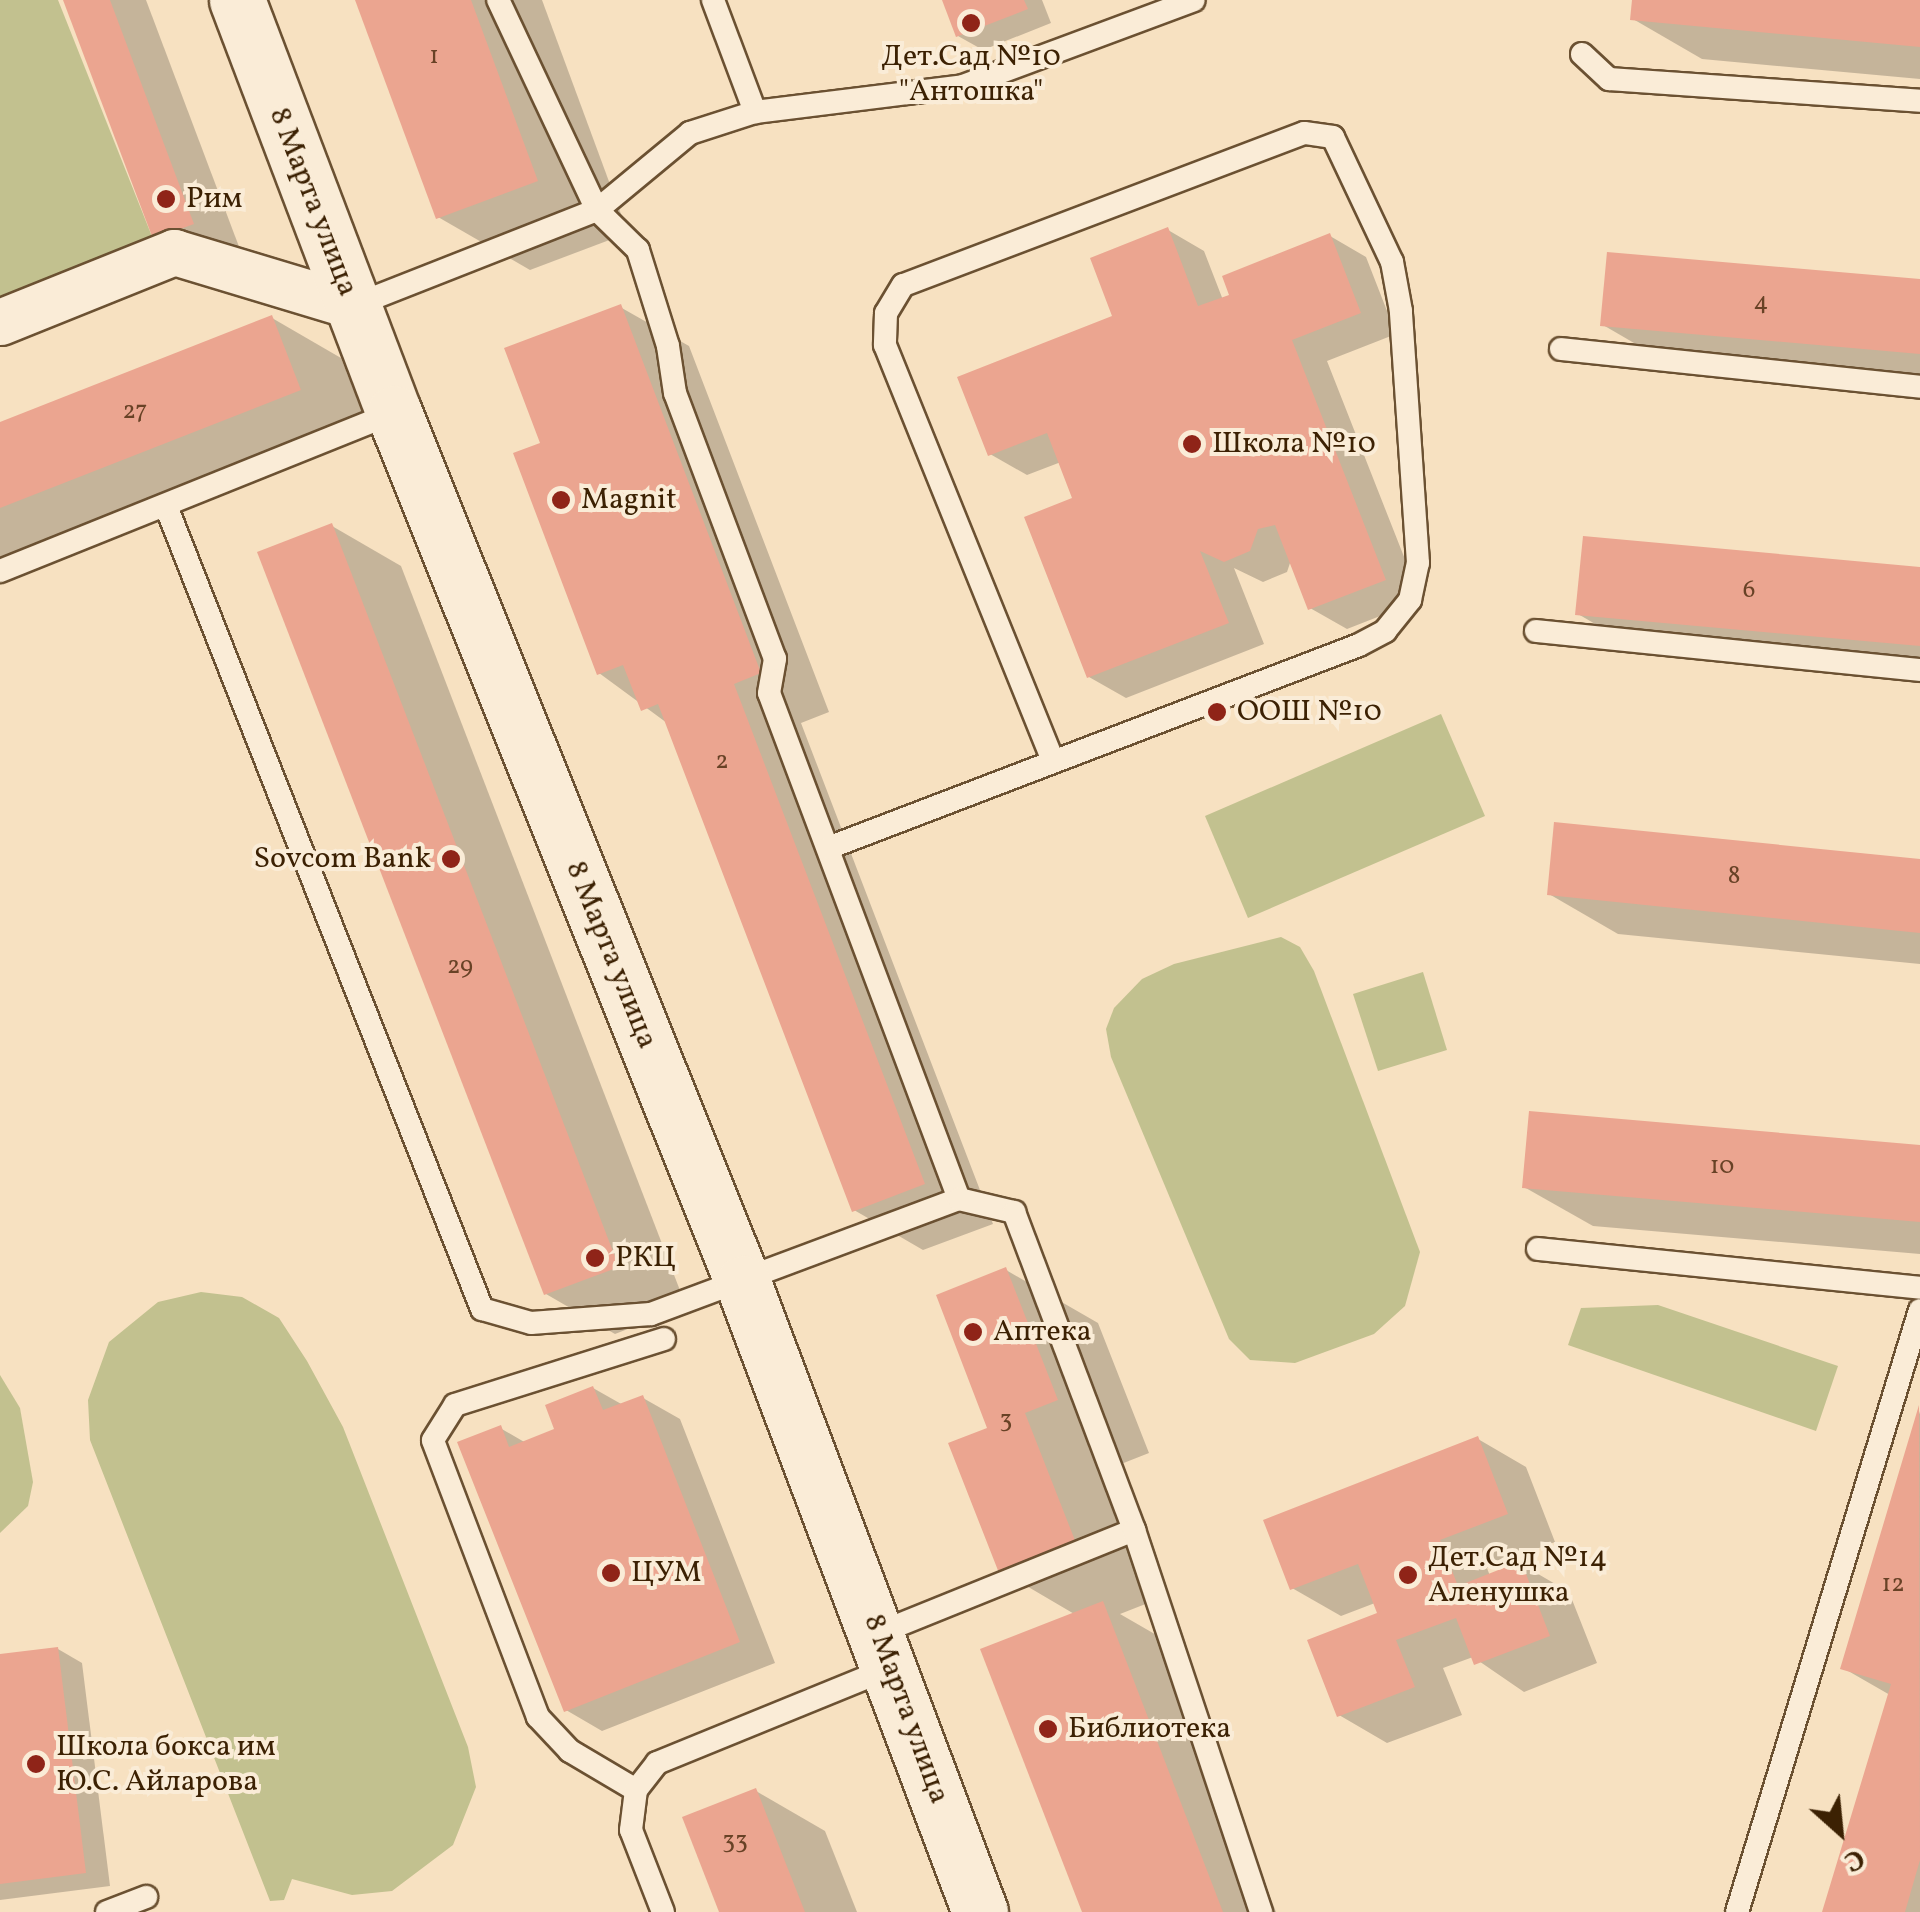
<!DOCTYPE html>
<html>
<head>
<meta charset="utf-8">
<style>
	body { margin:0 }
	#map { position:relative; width:1920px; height:1912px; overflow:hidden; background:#f7e1c1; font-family:Vollkorn,serif }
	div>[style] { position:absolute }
	.green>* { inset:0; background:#c2c18f }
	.shadow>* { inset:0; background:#0003 }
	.building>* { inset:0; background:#eba590 }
	.roads { filter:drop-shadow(2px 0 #6b5132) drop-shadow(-2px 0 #6b5132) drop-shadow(0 2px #6b5132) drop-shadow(0 -2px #6b5132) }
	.service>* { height:22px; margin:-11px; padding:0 11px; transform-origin:11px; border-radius:11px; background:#faecd7 }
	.minor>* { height:45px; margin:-22.5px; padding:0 22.5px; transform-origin:22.5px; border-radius:22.5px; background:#faecd7 }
	.tertiary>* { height:55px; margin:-27.5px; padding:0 27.5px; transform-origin:27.5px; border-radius:27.5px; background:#faecd7 }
	.dots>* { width:28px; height:28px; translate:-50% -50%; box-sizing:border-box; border:5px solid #faecd7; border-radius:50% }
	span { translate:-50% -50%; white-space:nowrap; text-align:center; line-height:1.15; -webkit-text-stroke:8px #faecd7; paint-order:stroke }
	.number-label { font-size:25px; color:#684226 }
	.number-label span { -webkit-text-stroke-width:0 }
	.poi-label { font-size:30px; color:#3c2103 }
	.left { translate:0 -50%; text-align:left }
	.right { translate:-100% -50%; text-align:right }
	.street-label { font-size:30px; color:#3c2103 }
	.north { position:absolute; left:1790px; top:1782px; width:100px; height:100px; -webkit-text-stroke:8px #faecd7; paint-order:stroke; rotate:153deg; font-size:28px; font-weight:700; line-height:40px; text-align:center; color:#3c2103 }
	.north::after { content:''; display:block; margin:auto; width:35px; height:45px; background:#3c2103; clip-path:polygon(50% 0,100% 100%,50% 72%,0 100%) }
</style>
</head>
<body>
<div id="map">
	<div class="green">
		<div style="clip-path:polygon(0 0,58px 0,153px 239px,0 299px)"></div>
		<div style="clip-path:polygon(1441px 714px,1485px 816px,1248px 918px,1205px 816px)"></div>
		<div style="clip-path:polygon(1281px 937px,1300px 947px,1314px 971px,1420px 1252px,1405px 1306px,1374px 1334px,1295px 1363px,1250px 1360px,1229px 1339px,1111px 1057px,1106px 1029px,1114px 1008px,1142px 979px,1174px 964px)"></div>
		<div style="clip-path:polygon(1423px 972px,1447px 1050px,1378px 1071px,1353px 994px)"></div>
		<div style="clip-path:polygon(201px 1292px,242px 1297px,279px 1318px,307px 1361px,343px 1427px,468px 1747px,476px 1787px,453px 1845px,392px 1891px,352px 1895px,292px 1879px,284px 1900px,270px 1901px,90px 1440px,88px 1400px,109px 1342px,158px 1302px)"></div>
		<div style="clip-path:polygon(1658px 1305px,1838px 1366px,1816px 1431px,1568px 1345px,1581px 1308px)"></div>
		<div style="clip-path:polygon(0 1375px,20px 1408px,33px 1482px,28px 1506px,0 1533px)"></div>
	</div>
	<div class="shadow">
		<div style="clip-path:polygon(66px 0,146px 0,241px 252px,155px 237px)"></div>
		<div style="clip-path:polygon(357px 0,542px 0,628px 233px,530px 270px,438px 217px)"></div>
		<div style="clip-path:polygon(944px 0,1042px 0,1051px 23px,983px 50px,958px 36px)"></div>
		<div style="clip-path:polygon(1635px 0,1920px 0,1920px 79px,1702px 59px,1633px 19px)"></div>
		<div style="clip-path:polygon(1168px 230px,1204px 251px,1223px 300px,1330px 236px,1366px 257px,1396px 334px,1327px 361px,1421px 600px,1347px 629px,1310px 608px,1291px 560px,1287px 572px,1263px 582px,1234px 568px,1264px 644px,1126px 698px,1089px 677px,1076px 500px,1061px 462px,1027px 475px,990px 454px,1116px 318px)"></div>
		<div style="clip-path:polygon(1920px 281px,1920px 386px,1672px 365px,1603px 325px)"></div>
		<div style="clip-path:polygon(620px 307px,689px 346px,829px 712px,801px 723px,993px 1224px,923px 1250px,854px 1210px,667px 723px,599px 673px,543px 445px)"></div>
		<div style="clip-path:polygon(272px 318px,341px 358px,369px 429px,0 574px,0 425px)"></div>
		<div style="clip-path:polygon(332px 526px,401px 566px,686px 1306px,615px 1334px,546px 1294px)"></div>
		<div style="clip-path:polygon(1920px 569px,1920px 678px,1647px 654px,1578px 614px)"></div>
		<div style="clip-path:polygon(1920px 861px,1920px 964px,1618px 934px,1549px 894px)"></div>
		<div style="clip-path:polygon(1920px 1148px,1920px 1254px,1593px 1226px,1524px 1187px)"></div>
		<div style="clip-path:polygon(1006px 1270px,1098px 1323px,1149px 1453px,1116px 1466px,1166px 1596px,1120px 1614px,1172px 1644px,1276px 1912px,1085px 1912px,1076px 1615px,1001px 1571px,991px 1429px)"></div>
		<div style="clip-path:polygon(593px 1388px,623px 1405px,643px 1398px,680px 1419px,775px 1663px,602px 1731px,566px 1710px,500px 1428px,526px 1443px,557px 1431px)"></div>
		<div style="clip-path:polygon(1920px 1411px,1920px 1912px,1825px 1912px,1890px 1695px,1843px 1668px)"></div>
		<div style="clip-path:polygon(1478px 1439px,1526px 1467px,1555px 1542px,1487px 1568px,1490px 1576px,1521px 1564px,1569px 1592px,1597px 1663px,1524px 1692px,1473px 1657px,1443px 1668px,1462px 1715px,1387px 1743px,1339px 1715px,1380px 1614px,1375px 1603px,1341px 1616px,1292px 1588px)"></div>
		<div style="clip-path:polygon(58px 1649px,82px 1663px,110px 1886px,0 1900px,0 1656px)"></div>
		<div style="clip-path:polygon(756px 1791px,825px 1831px,857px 1912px,722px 1912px)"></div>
	</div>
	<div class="building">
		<div style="clip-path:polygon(63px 0,110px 0,194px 224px,153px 239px)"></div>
		<div style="clip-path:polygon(355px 0,471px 0,538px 181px,436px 219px)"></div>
		<div style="clip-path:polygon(942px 0,1024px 0,1028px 9px,956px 37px)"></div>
		<div style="clip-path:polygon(1632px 0,1920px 0,1920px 47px,1630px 20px)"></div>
		<div style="clip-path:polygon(1168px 227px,1198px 306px,1229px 295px,1222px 276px,1330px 233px,1361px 313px,1292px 340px,1386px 580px,1308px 610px,1275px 525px,1258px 529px,1250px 551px,1224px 562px,1200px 551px,1229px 623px,1087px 678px,1024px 517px,1072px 498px,1047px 433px,988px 456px,957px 377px,1112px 316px,1090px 258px)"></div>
		<div style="clip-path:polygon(1607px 252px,1920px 279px,1920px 354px,1600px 326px)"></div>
		<div style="clip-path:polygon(621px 304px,761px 673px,734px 684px,925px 1184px,852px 1212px,658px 704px,641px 711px,623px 665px,597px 675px,513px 453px,540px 443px,504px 348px)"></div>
		<div style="clip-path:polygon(272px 315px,301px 390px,0 508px,0 422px)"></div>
		<div style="clip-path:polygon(332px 523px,619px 1267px,544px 1295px,257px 552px)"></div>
		<div style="clip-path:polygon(1583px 536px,1920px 567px,1920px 646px,1575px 615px)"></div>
		<div style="clip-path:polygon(1554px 822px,1920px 859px,1920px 933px,1547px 895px)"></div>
		<div style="clip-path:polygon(1529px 1111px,1920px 1145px,1920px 1222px,1522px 1188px)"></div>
		<div style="clip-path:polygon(1006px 1267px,1058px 1400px,1025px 1413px,1076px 1543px,999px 1573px,948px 1443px,987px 1428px,936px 1295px)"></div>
		<div style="clip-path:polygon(593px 1386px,603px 1410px,643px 1395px,740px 1642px,564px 1712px,457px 1442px,501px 1425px,509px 1447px,554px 1429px,545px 1405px)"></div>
		<div style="clip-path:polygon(1919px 1405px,1920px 1860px,1905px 1912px,1822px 1912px,1891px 1684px,1840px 1669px)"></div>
		<div style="clip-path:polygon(1478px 1436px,1508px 1514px,1440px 1540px,1458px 1586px,1521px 1561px,1550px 1636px,1474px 1665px,1456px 1618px,1396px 1640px,1415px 1687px,1337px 1717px,1307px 1640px,1377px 1613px,1358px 1564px,1290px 1590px,1263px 1520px)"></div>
		<div style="clip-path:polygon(1103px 1601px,1132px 1676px,1223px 1912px,1082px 1912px,980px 1649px)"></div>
		<div style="clip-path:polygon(58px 1647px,86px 1873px,0 1884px,0 1654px)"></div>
		<div style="clip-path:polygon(756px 1788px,805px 1912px,719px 1912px,682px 1817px)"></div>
	</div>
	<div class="roads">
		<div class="service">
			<div style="left:713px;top:0;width:120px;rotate:69.4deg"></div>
			<div style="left:1582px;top:54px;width:37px;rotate:43deg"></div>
			<div style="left:1609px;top:79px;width:312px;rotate:4deg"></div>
			<div style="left:353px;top:306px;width:262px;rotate:-21.5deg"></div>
			<div style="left:597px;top:210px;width:232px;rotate:-115.2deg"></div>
			<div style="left:1561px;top:349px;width:361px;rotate:6deg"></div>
			<div style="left:166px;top:506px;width:863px;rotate:68.52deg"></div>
			<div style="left:482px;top:1309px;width:51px;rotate:15.9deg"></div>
			<div style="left:531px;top:1323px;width:120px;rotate:-4.3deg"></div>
			<div style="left:651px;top:1314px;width:329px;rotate:-20.5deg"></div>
			<div style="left:959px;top:1199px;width:540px;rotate:-110.58deg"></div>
			<div style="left:769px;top:693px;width:35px;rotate:-80deg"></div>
			<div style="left:775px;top:659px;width:284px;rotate:-110.6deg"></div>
			<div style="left:675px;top:393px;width:48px;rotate:-98.5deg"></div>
			<div style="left:668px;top:346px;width:101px;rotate:-107.4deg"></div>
			<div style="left:638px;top:250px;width:57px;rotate:-135.7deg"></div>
			<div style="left:597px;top:210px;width:121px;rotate:-39.6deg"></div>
			<div style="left:690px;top:133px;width:68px;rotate:-17.9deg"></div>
			<div style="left:755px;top:112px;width:210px;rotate:-7.1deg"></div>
			<div style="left:963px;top:86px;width:246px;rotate:-20.4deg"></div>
			<div style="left:0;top:571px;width:424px;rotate:-21.9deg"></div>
			<div style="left:1536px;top:631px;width:386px;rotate:5.8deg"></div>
			<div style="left:828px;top:848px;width:568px;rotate:-20.92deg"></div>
			<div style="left:1359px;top:645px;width:30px;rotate:-28deg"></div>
			<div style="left:1385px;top:631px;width:40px;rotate:-51deg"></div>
			<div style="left:1410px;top:600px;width:38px;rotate:-78deg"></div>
			<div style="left:1418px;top:563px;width:253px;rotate:-93.9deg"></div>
			<div style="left:1401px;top:311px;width:50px;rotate:-100.4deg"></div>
			<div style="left:1392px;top:262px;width:138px;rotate:-115.3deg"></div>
			<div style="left:1333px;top:137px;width:29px;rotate:-172deg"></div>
			<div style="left:1304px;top:133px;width:429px;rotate:159.2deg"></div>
			<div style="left:903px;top:285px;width:33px;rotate:121deg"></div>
			<div style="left:886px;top:313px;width:32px;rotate:92deg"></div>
			<div style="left:885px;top:345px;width:448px;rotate:68deg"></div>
			<div style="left:959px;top:1199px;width:57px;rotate:13.3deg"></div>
			<div style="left:1014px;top:1212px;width:340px;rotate:69.3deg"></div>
			<div style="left:1538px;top:1249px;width:384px;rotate:5.8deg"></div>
			<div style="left:879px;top:1633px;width:275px;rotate:-22deg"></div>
			<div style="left:1134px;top:1530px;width:403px;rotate:71.6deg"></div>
			<div style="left:636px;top:1790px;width:77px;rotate:-149.4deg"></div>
			<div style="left:570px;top:1751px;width:47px;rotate:-133.3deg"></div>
			<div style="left:538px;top:1717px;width:296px;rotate:-110.8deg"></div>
			<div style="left:433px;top:1440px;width:41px;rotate:-57.8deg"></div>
			<div style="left:455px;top:1405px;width:219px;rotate:-17.5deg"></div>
			<div style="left:107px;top:1912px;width:42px;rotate:-21deg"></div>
			<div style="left:663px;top:1912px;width:88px;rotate:-111.3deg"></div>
			<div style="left:631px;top:1830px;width:40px;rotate:-82.9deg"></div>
			<div style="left:636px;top:1790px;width:34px;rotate:-52deg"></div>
			<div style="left:657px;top:1763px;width:252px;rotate:-22.2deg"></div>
			<div style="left:1737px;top:1912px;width:629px;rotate:-73.09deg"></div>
		</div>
		<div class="minor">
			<div style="left:0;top:322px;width:188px;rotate:-21.9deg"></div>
			<div style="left:174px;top:252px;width:187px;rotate:16.8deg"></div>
		</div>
		<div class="tertiary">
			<div style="left:237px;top:0;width:442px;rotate:69.2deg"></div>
			<div style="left:394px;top:413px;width:937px;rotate:68.14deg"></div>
			<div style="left:743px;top:1283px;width:672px;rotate:69.35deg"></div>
		</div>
	</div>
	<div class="dots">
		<div style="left:971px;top:23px;background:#8f2418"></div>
		<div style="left:166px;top:199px;background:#8f2418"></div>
		<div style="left:1192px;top:444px;background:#8f2418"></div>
		<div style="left:561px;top:500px;background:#8f2418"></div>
		<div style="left:1217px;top:712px;background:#8f2418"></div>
		<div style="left:451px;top:859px;background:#8f2418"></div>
		<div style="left:595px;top:1258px;background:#8f2418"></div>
		<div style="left:973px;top:1332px;background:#8f2418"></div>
		<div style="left:611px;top:1573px;background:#8f2418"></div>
		<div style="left:1408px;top:1575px;background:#8f2418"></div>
		<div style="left:1048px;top:1729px;background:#8f2418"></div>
		<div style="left:36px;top:1764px;background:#8f2418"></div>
	</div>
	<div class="number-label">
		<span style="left:434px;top:57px">1</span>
		<span style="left:1761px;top:303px">4</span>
		<span style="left:135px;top:412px">27</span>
		<span style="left:1749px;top:591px">6</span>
		<span style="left:722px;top:762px">2</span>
		<span style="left:1734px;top:877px">8</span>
		<span style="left:460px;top:967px">29</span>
		<span style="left:1722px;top:1167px">10</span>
		<span style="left:1006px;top:1421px">3</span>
		<span style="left:1893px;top:1585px">12</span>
		<span style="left:735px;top:1842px">33</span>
	</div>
	<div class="poi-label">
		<span style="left:971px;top:74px">Дет.Сад №10<br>"Антошка"</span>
		<span class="left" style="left:186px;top:199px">Рим</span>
		<span class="left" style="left:1212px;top:444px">Школа №10</span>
		<span class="left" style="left:581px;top:500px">Magnit</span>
		<span class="left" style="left:1237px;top:712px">ООШ №10</span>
		<span class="right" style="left:431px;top:859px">Sovcom Bank</span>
		<span class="left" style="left:615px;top:1258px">РКЦ</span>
		<span class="left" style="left:993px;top:1332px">Аптека</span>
		<span class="left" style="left:1428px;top:1575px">Дет.Сад №14<br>Аленушка</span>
		<span class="left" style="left:631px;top:1573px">ЦУМ</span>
		<span class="left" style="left:1068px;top:1729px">Библиотека</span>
		<span class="left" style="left:56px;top:1764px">Школа бокса им<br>Ю.С. Айларова</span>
	</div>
	<div class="street-label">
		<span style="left:313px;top:202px;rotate:69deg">8 Марта улица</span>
		<span style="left:611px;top:955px;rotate:68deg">8 Марта улица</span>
		<span style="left:906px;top:1709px;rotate:70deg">8 Марта улица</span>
	</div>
	<div class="north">С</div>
</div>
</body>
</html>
